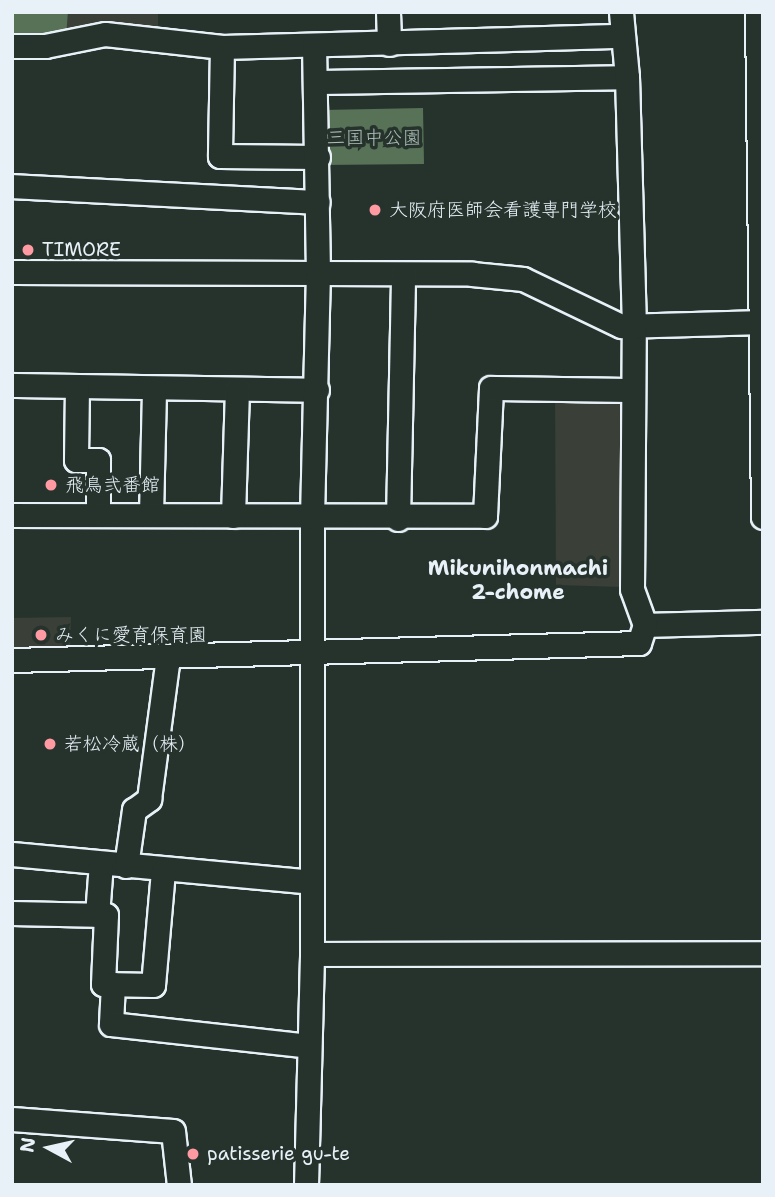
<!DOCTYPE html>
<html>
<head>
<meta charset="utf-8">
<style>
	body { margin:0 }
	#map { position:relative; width:775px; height:1197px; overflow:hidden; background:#26332d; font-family:"Shantell Sans","Klee One",sans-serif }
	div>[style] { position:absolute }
	.built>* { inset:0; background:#3a3f38 }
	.green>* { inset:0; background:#577257 }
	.roads { filter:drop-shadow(2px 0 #e8f1f8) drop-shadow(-2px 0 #e8f1f8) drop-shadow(0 2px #e8f1f8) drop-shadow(0 -2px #e8f1f8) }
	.minor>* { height:23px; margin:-11.5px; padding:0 11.5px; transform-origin:11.5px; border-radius:11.5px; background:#26332d }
	.dots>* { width:19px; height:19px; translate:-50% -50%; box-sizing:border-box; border:4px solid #26332d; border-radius:50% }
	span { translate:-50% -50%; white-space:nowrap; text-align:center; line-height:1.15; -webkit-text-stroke:7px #26332d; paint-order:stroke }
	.park-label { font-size:19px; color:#aebeb8 }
	.poi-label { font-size:19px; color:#e8f1f8 }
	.left { translate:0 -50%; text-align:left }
	.neighbourhood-label { font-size:21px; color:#e8f1f8; font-weight:700 }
	.frame { position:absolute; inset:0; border:14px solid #e8f1f8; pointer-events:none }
	.north { position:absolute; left:14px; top:1113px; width:70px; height:70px; -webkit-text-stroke:5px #26332d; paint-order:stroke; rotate:278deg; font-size:19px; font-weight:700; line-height:28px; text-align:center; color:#e8f1f8 }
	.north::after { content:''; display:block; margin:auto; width:24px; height:32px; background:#e8f1f8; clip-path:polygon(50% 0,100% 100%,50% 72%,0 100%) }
</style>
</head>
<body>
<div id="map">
	<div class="built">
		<div style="clip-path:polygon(68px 12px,158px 12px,158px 34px,66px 34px)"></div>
		<div style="clip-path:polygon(555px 391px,624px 392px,621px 587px,556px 585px)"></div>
		<div style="clip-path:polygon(71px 617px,70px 651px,12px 654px,12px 618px)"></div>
	</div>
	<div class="green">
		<div style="clip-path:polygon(12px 12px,68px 12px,66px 37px,12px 41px)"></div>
		<div style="clip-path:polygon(423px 108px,424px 164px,323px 165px,323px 110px)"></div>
	</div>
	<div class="roads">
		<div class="minor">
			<div style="left:388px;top:12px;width:32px;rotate:88deg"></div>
			<div style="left:757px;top:12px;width:505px;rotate:89.32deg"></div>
			<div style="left:12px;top:46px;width:33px"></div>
			<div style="left:45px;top:46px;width:61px;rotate:-11.3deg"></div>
			<div style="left:105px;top:34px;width:118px;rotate:6.3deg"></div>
			<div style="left:222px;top:47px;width:400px;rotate:-1.6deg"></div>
			<div style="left:222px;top:47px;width:109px;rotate:91.1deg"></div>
			<div style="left:220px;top:156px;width:98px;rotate:0.6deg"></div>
			<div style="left:315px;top:82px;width:312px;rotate:-0.9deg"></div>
			<div style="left:12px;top:186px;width:306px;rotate:3deg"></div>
			<div style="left:12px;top:272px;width:460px;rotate:0.2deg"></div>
			<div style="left:472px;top:274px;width:51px;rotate:5.6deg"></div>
			<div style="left:523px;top:279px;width:109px;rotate:25.6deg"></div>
			<div style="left:621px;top:326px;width:142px;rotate:-1.6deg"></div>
			<div style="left:12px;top:385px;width:305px;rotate:0.9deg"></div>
			<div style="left:77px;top:387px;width:73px;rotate:90.8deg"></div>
			<div style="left:76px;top:460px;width:22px"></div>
			<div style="left:98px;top:460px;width:53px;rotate:90deg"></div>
			<div style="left:151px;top:514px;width:126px;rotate:-88.6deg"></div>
			<div style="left:12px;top:515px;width:473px;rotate:0.1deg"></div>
			<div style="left:485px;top:516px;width:128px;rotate:-87.3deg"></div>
			<div style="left:491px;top:388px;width:142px;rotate:0.8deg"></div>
			<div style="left:233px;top:516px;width:127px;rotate:-88.2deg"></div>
			<div style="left:398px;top:519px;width:245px;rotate:-88.8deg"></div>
			<div style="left:645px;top:625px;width:118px;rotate:-1.5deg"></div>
			<div style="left:12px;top:660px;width:627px;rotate:-1.55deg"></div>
			<div style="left:639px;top:643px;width:19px;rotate:-72deg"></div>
			<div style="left:645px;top:625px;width:38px;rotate:-110deg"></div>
			<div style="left:632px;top:589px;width:262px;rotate:-89.6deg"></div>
			<div style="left:634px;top:327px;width:250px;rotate:-91.6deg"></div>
			<div style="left:627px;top:77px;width:65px;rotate:-95.3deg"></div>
			<div style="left:12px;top:854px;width:300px;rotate:5.3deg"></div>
			<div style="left:126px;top:866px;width:57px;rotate:-81.9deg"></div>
			<div style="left:134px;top:810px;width:19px;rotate:-36deg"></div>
			<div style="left:149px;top:799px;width:144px;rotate:-82.4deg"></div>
			<div style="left:12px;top:913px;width:94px;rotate:1.2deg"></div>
			<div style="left:106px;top:915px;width:69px;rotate:92.5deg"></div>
			<div style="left:103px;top:984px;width:50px;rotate:1.1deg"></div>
			<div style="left:153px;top:985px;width:115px;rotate:-85deg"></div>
			<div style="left:97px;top:915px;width:52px;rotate:-85.6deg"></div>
			<div style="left:312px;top:954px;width:451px;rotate:-0.1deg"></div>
			<div style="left:113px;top:984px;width:40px;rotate:92.9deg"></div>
			<div style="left:111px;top:1024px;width:199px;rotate:6.3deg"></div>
			<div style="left:12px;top:1119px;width:161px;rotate:4.3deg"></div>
			<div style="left:173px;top:1131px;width:54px;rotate:83.7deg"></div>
			<div style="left:306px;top:1185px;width:231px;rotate:-88.5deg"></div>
			<div style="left:312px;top:954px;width:437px;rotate:-90deg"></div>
			<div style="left:312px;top:517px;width:244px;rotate:-88.6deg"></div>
			<div style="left:318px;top:273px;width:228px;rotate:-91deg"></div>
		</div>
	</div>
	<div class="dots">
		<div style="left:375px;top:210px;background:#ff9aa2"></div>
		<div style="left:28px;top:250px;background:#ff9aa2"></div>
		<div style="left:51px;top:485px;background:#ff9aa2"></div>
		<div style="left:41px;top:635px;background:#ff9aa2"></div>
		<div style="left:50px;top:744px;background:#ff9aa2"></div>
		<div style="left:193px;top:1154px;background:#ff9aa2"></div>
	</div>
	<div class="park-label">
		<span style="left:374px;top:138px">三国中公園</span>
	</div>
	<div class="poi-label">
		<span class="left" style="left:389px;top:210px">大阪府医師会看護専門学校</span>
		<span class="left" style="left:42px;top:250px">TIMORE</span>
		<span class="left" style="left:65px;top:485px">飛鳥弐番館</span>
		<span class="left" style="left:55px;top:635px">みくに愛育保育園</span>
		<span class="left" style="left:64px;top:744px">若松冷蔵（株）</span>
		<span class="left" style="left:207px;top:1154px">patisserie gu-te</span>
	</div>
	<div class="neighbourhood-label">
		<span style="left:518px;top:580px">Mikunihonmachi<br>2-chome</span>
	</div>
	<div class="frame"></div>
	<div class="north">N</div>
</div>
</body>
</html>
